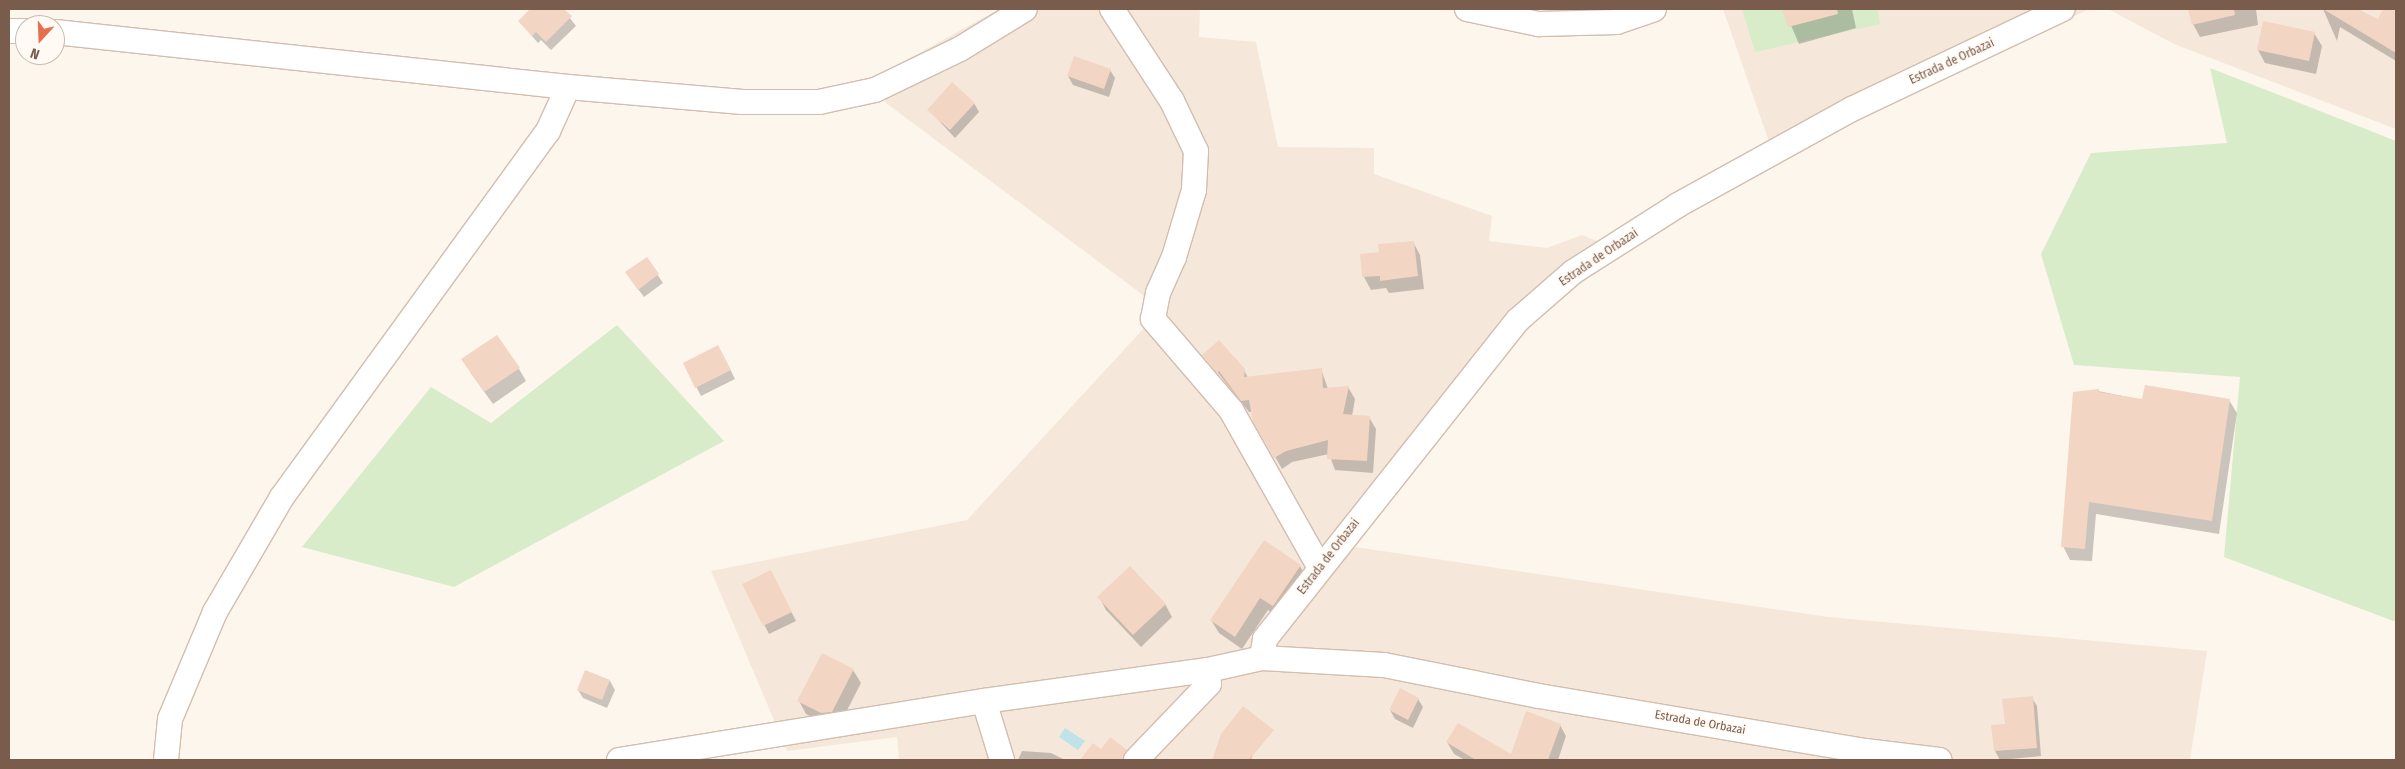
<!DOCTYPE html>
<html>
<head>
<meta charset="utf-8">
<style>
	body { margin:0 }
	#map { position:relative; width:2405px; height:769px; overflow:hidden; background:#fdf6ec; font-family:"Fira Sans Condensed",sans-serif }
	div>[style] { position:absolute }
	.residential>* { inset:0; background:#f5e8da }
	.green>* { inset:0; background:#d8ecc9 }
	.water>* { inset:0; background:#bfe3e8 }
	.shadow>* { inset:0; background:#0003 }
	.building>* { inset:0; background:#f3d5c3 }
	.roads { filter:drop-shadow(1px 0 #d1beb0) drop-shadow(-1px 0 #d1beb0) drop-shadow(0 1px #d1beb0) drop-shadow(0 -1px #d1beb0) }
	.minor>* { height:24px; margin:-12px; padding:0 12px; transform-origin:12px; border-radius:12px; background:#fff }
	span { translate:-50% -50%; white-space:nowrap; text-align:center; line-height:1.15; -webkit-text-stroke:4px #fffaf3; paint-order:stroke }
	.street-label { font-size:12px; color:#7a5c4d }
	.frame { position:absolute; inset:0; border:10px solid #7a5c4d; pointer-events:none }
	.north { position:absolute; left:15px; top:15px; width:50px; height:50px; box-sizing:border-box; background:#fffaf3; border:1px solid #cabbb1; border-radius:50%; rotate:200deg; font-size:14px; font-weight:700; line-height:20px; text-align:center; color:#7a5c4d }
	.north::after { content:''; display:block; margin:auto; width:18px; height:22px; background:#e76f51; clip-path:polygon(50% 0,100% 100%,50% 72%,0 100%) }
</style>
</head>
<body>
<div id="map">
	<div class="residential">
		<div style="clip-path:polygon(999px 9px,1200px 9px,1199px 37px,1256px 42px,1278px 147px,1374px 148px,1374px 174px,1492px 216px,1489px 241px,1547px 248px,1582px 235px,1625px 252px,1530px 320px,1355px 547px,1828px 617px,2207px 651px,2190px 760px,899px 760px,897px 737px,787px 751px,711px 571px,967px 520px,1145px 327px,1143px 295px,886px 103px,876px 77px)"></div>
		<div style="clip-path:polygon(1723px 9px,2089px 9px,1775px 159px)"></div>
		<div style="clip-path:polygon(2108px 9px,2396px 9px,2396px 129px,2174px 44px)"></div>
	</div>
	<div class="green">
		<div style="clip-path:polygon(1742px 9px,1878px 9px,1880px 24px,1755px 52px)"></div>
		<div style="clip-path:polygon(2210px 68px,2396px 141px,2396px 622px,2224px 557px,2240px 377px,2074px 365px,2041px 254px,2091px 153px,2227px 143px)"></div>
		<div style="clip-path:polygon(617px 325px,724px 441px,454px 587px,302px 547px,431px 387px,491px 423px)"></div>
	</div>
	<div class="water">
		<div style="clip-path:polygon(1065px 728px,1085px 741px,1078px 750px,1059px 737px)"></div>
	</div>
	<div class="shadow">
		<div style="clip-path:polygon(532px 9px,563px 9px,576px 26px,551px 50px,541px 40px,538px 43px,519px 21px)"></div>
		<div style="clip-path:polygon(1784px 9px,1852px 9px,1856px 28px,1799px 44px)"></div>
		<div style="clip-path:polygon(2190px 9px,2256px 9px,2258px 25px,2200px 37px,2193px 24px)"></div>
		<div style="clip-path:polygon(2323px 9px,2358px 9px,2378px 21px,2384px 9px,2396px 9px,2396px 61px,2340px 27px,2337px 41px)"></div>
		<div style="clip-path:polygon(2314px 33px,2322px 46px,2316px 74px,2265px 63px,2258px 50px)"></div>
		<div style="clip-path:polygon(1110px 70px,1115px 78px,1109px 97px,1073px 85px,1068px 76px)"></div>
		<div style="clip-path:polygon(974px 103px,979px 112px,955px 138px,929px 110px)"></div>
		<div style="clip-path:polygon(1413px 242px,1420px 255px,1424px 289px,1389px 293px,1386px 288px,1371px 290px,1364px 277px,1361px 255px,1380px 253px)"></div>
		<div style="clip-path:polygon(647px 259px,663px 283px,644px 297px,632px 281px)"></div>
		<div style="clip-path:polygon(723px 355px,735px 379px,701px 396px,684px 363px)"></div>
		<div style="clip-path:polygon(1204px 355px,1244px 370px,1248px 378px,1321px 369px,1328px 389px,1348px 387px,1355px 399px,1352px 416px,1369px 417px,1376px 429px,1373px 473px,1335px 470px,1329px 454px,1292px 462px,1282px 469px,1255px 421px,1253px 412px,1249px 412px)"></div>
		<div style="clip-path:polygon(519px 369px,526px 381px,493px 404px,470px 372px)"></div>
		<div style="clip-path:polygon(2098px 391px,2143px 400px,2229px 400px,2237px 413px,2219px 534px,2096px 514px,2092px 561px,2070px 560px,2063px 546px)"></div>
		<div style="clip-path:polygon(1300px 566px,1307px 579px,1280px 619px,1268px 610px,1242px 649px,1219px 633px,1211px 620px)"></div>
		<div style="clip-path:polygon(775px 580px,796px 621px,769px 634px,744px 585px)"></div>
		<div style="clip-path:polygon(1099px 597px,1165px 604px,1172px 617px,1141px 647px,1106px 610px)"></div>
		<div style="clip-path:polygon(853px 670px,861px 683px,840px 724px,829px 726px,806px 714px,799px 701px)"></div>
		<div style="clip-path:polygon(585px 672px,610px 681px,615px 690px,607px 708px,583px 698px,578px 690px)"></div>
		<div style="clip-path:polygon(2032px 698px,2037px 706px,2041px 756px,2000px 760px,1995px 751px,1993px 727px,2006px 725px)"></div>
		<div style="clip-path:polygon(1418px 699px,1423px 707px,1413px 728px,1395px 719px,1390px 710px)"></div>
		<div style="clip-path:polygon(1560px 725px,1566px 736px,1558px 760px,1465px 760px,1454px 754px,1447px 742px,1512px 756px)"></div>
		<div style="clip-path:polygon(1262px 728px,1251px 760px,1213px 760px,1222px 734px)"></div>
		<div style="clip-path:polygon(1093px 745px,1101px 750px,1126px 751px,1131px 760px,1082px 760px)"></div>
		<div style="clip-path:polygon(1022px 751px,1051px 753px,1065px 760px,1018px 760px)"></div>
	</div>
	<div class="building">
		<div style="clip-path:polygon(530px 9px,564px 9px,572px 16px,546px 42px,536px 32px,532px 36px,518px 21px)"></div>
		<div style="clip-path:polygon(1782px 9px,1837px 9px,1838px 14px,1788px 27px)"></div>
		<div style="clip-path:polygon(2188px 9px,2234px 9px,2235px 15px,2192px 25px)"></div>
		<div style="clip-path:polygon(2323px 9px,2357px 9px,2378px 19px,2383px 9px,2396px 9px,2396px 53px)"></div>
		<div style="clip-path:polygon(2263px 21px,2315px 32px,2309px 61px,2257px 50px)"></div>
		<div style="clip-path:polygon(1074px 56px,1111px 69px,1104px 89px,1067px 76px)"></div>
		<div style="clip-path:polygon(952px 82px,975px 103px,950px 130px,927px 110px)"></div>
		<div style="clip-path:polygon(1414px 241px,1418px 276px,1380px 281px,1380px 276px,1362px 277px,1360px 254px,1379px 252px,1378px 244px)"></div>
		<div style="clip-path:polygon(647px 257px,659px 274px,638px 290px,625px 272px)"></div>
		<div style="clip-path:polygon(497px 335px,520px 368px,484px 392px,461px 359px)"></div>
		<div style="clip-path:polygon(1219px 340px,1245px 369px,1244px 377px,1322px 368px,1323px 388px,1349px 386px,1343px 414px,1370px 416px,1367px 461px,1327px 459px,1328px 440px,1286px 451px,1274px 458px,1253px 422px,1249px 400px,1241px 401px,1219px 371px,1217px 373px,1202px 355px)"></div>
		<div style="clip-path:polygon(718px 345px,731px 370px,695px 388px,683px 363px)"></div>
		<div style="clip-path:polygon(2145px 385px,2230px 399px,2212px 521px,2089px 502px,2085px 549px,2061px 547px,2073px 392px,2099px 389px,2099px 392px,2142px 399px)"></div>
		<div style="clip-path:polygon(1264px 540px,1301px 565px,1273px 606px,1260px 598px,1235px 637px,1210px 620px)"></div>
		<div style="clip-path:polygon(1130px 566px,1166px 604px,1133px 635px,1097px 597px)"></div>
		<div style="clip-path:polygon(771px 570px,792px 612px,763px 626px,742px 584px)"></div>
		<div style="clip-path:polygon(822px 653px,854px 669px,832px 712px,821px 713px,797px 701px)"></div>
		<div style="clip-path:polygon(585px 670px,610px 680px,602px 700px,577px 690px)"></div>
		<div style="clip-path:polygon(1400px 688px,1419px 698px,1408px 720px,1389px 710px)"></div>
		<div style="clip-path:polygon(2033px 696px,2037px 748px,1994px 751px,1991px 725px,2005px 724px,2002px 699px)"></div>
		<div style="clip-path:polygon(1243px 706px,1274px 730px,1249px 760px,1212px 760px,1221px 734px)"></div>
		<div style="clip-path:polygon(1526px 711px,1561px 724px,1548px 760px,1476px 760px,1446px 742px,1458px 723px,1511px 754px)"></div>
		<div style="clip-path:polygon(1110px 737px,1127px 750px,1123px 760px,1080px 760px,1093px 743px,1101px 749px)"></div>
	</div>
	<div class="roads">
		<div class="minor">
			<div style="left:1112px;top:9px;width:110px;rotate:56.9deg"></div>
			<div style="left:1172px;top:101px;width:55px;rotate:64.4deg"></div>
			<div style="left:1196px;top:151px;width:39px;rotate:93deg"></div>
			<div style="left:1194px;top:190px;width:70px;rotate:106.6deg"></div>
			<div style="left:1174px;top:257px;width:39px;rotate:114deg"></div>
			<div style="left:1158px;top:293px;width:26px;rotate:101deg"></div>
			<div style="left:1153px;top:319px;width:120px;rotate:49.4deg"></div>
			<div style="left:1231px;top:410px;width:181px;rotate:60.6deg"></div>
			<div style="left:1467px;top:9px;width:74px;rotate:11.8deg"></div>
			<div style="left:1539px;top:24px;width:78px;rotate:-1.5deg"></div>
			<div style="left:1617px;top:22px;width:39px;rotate:-19deg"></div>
			<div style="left:9px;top:31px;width:16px"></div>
			<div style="left:55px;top:32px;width:516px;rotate:6.12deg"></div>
			<div style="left:568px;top:87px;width:175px;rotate:4.9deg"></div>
			<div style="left:742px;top:102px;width:77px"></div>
			<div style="left:819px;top:102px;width:57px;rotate:-12.1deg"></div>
			<div style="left:875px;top:90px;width:94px;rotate:-25.8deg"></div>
			<div style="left:960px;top:49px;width:76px;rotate:-31.6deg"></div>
			<div style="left:1262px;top:658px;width:19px;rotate:-81deg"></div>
			<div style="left:1265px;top:639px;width:407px;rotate:-51.6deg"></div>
			<div style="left:1518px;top:320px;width:73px;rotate:-41.1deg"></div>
			<div style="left:1573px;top:272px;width:125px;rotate:-32.5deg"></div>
			<div style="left:1678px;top:205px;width:199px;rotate:-28.9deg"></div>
			<div style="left:1852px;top:109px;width:233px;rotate:-25.4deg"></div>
			<div style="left:984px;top:701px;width:62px;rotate:73deg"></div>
			<div style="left:166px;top:760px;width:41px;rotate:-84.4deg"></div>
			<div style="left:170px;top:719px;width:116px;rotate:-67.2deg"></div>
			<div style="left:215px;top:612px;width:133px;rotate:-59.8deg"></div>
			<div style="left:282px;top:497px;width:452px;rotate:-54deg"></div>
			<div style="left:548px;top:131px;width:48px;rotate:-65.6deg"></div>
			<div style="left:619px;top:760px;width:370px;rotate:-9.2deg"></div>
			<div style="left:984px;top:701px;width:226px;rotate:-7.9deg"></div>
			<div style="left:1208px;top:670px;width:55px;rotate:-12.5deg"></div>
			<div style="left:1262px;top:658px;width:122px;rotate:3.3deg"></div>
			<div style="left:1384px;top:665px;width:158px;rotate:11.3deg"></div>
			<div style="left:1539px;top:696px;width:331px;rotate:9.6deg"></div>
			<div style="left:1865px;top:751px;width:75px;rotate:6.9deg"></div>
			<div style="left:1136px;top:760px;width:105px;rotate:-46.2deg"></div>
			<div style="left:1209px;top:684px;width:14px;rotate:-94deg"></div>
		</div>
	</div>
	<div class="street-label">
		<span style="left:1952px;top:62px;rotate:-25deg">Estrada de Orbazai</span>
		<span style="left:1599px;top:258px;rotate:-34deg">Estrada de Orbazai</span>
		<span style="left:1329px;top:557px;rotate:-52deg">Estrada de Orbazai</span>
		<span style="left:1700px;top:723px;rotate:10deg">Estrada de Orbazai</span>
	</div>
	<div class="frame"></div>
	<div class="north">N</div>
</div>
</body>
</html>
